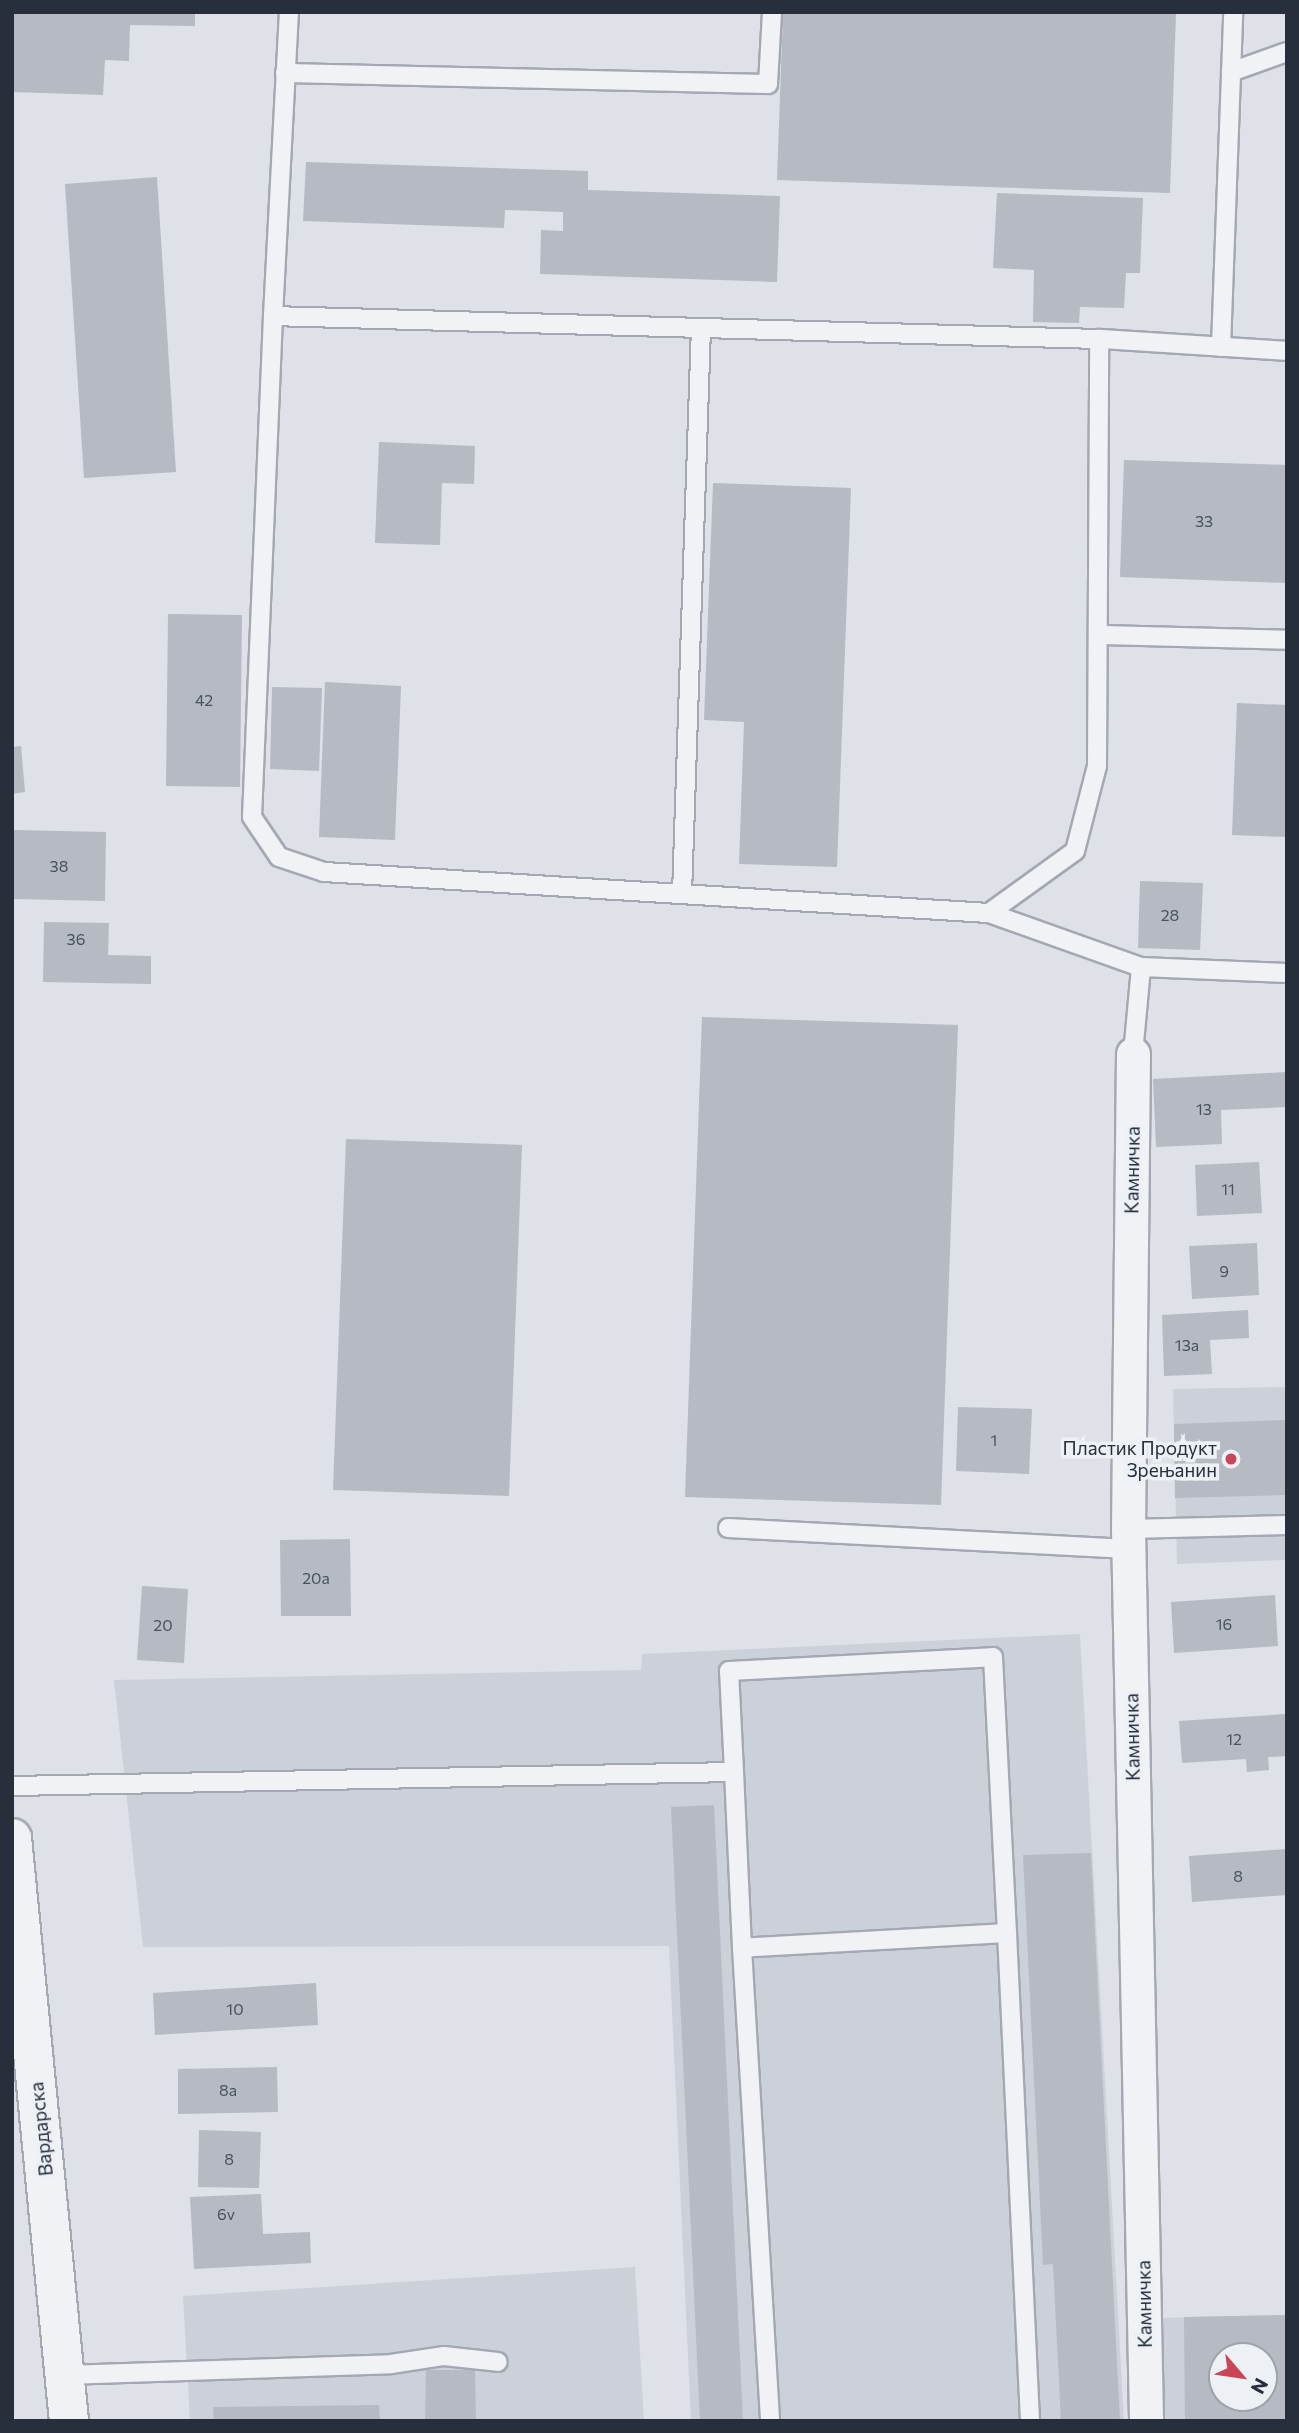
<!DOCTYPE html>
<html>
<head>
<meta charset="utf-8">
<style>
	body { margin:0 }
	#map { position:relative; width:1299px; height:2433px; overflow:hidden; background:#dee1e7; font-family:Commissioner,sans-serif }
	div>[style] { position:absolute }
	.built>* { inset:0; background:#ccd0d9 }
	.building>* { inset:0; background:#b5bac3 }
	.roads { filter:drop-shadow(2px 0 #a3a8b1) drop-shadow(-2px 0 #a3a8b1) drop-shadow(0 2px #a3a8b1) drop-shadow(0 -2px #a3a8b1) }
	.service>* { height:18px; margin:-9px; padding:0 9px; transform-origin:9px; border-radius:9px; background:#f0f2f5 }
	.minor>* { height:33px; margin:-16.5px; padding:0 16.5px; transform-origin:16.5px; border-radius:16.5px; background:#f0f2f5 }
	.tertiary>* { height:38px; margin:-19px; padding:0 19px; transform-origin:19px; border-radius:19px; background:#f0f2f5 }
	.dots>* { width:19px; height:19px; translate:-50% -50%; box-sizing:border-box; border:4px solid #edf0f5; border-radius:50% }
	span { translate:-50% -50%; white-space:nowrap; text-align:center; line-height:1.15; -webkit-text-stroke:7px #edf0f5; paint-order:stroke }
	.number-label { font-size:16px; color:#4a525e }
	.number-label span { -webkit-text-stroke-width:0 }
	.street-label { font-size:19px; color:#272f3d }
	.poi-label { font-size:19px; color:#272f3d }
	.right { translate:-100% -50%; text-align:right }
	.frame { position:absolute; inset:0; border:14px solid #272f3d; pointer-events:none }
	.north { position:absolute; left:1208px; top:2342px; width:70px; height:70px; box-sizing:border-box; background:#edf0f5; border:2px solid #9ea3ab; border-radius:50%; rotate:119deg; font-size:19px; font-weight:700; line-height:28px; text-align:center; color:#272f3d }
	.north::after { content:''; display:block; margin:auto; width:24px; height:32px; background:#ca4556; clip-path:polygon(50% 0,100% 100%,50% 72%,0 100%) }
</style>
</head>
<body>
<div id="map">
	<div class="built">
		<div style="clip-path:polygon(1287px 1387px,1287px 1560px,1177px 1564px,1173px 1389px)"></div>
		<div style="clip-path:polygon(1080px 1634px,1124px 2421px,691px 2421px,669px 1946px,143px 1947px,114px 1680px,641px 1670px,642px 1654px)"></div>
		<div style="clip-path:polygon(635px 2267px,644px 2421px,190px 2421px,183px 2296px)"></div>
		<div style="clip-path:polygon(evenodd,1287px 2315px,1287px 2421px,1158px 2421px,1157px 2318px,1287px 2315px,1222px 2356px,1264px 2356px,1264px 2398px,1222px 2398px,1222px 2356px)"></div>
	</div>
	<div class="building">
		<div style="clip-path:polygon(12px 12px,195px 12px,195px 26px,130px 25px,129px 61px,105px 60px,103px 95px,12px 92px)"></div>
		<div style="clip-path:polygon(783px 12px,1176px 12px,1170px 193px,777px 180px)"></div>
		<div style="clip-path:polygon(306px 162px,588px 171px,588px 190px,780px 196px,777px 282px,540px 274px,541px 230px,563px 231px,563px 212px,505px 210px,504px 228px,303px 221px)"></div>
		<div style="clip-path:polygon(157px 177px,176px 472px,84px 478px,65px 184px)"></div>
		<div style="clip-path:polygon(997px 193px,1143px 198px,1140px 273px,1126px 273px,1124px 308px,1080px 307px,1079px 323px,1033px 322px,1034px 270px,993px 268px)"></div>
		<div style="clip-path:polygon(379px 442px,475px 446px,474px 484px,442px 483px,440px 545px,375px 543px)"></div>
		<div style="clip-path:polygon(1124px 460px,1287px 465px,1287px 583px,1120px 577px)"></div>
		<div style="clip-path:polygon(713px 483px,851px 488px,837px 867px,739px 864px,744px 722px,704px 720px)"></div>
		<div style="clip-path:polygon(168px 614px,242px 615px,240px 787px,166px 786px)"></div>
		<div style="clip-path:polygon(325px 682px,401px 686px,395px 840px,319px 837px)"></div>
		<div style="clip-path:polygon(272px 687px,322px 688px,319px 771px,270px 769px)"></div>
		<div style="clip-path:polygon(1237px 703px,1287px 705px,1287px 837px,1232px 835px)"></div>
		<div style="clip-path:polygon(21px 746px,25px 792px,12px 794px,12px 747px)"></div>
		<div style="clip-path:polygon(12px 830px,106px 832px,105px 901px,12px 899px)"></div>
		<div style="clip-path:polygon(1140px 881px,1203px 883px,1200px 950px,1138px 948px)"></div>
		<div style="clip-path:polygon(44px 922px,109px 923px,108px 955px,151px 956px,151px 984px,43px 982px)"></div>
		<div style="clip-path:polygon(702px 1017px,958px 1025px,941px 1505px,685px 1497px)"></div>
		<div style="clip-path:polygon(1287px 1072px,1287px 1107px,1221px 1110px,1222px 1144px,1156px 1147px,1153px 1079px)"></div>
		<div style="clip-path:polygon(346px 1139px,522px 1145px,509px 1496px,333px 1490px)"></div>
		<div style="clip-path:polygon(1259px 1162px,1262px 1213px,1197px 1216px,1195px 1165px)"></div>
		<div style="clip-path:polygon(1257px 1243px,1259px 1295px,1192px 1299px,1189px 1246px)"></div>
		<div style="clip-path:polygon(1248px 1310px,1249px 1338px,1210px 1340px,1212px 1374px,1164px 1376px,1162px 1315px)"></div>
		<div style="clip-path:polygon(958px 1407px,1032px 1409px,1029px 1474px,956px 1471px)"></div>
		<div style="clip-path:polygon(1287px 1420px,1287px 1495px,1175px 1498px,1174px 1424px)"></div>
		<div style="clip-path:polygon(350px 1539px,351px 1616px,281px 1616px,280px 1540px)"></div>
		<div style="clip-path:polygon(142px 1586px,188px 1589px,184px 1663px,137px 1660px)"></div>
		<div style="clip-path:polygon(1275px 1595px,1278px 1646px,1174px 1653px,1171px 1602px)"></div>
		<div style="clip-path:polygon(1287px 1714px,1287px 1756px,1268px 1757px,1269px 1770px,1247px 1772px,1246px 1759px,1182px 1763px,1179px 1721px)"></div>
		<div style="clip-path:polygon(714px 1805px,743px 2421px,700px 2421px,671px 1807px)"></div>
		<div style="clip-path:polygon(1287px 1849px,1287px 1895px,1192px 1902px,1189px 1856px)"></div>
		<div style="clip-path:polygon(1091px 1853px,1120px 2421px,1061px 2421px,1053px 2264px,1043px 2265px,1023px 1855px)"></div>
		<div style="clip-path:polygon(316px 1983px,318px 2025px,155px 2035px,153px 1993px)"></div>
		<div style="clip-path:polygon(277px 2067px,278px 2112px,178px 2114px,178px 2069px)"></div>
		<div style="clip-path:polygon(199px 2130px,261px 2132px,259px 2188px,198px 2187px)"></div>
		<div style="clip-path:polygon(261px 2194px,263px 2234px,310px 2232px,311px 2263px,194px 2269px,190px 2197px)"></div>
		<div style="clip-path:polygon(evenodd,1287px 2315px,1287px 2421px,1185px 2421px,1184px 2317px,1287px 2315px,1222px 2356px,1264px 2356px,1264px 2398px,1222px 2398px,1222px 2356px)"></div>
		<div style="clip-path:polygon(426px 2370px,475px 2370px,476px 2421px,425px 2421px)"></div>
		<div style="clip-path:polygon(379px 2405px,380px 2421px,214px 2421px,213px 2407px)"></div>
	</div>
	<div class="roads">
		<div class="service">
			<div style="left:1231px;top:72px;width:59px;rotate:-19.7deg"></div>
			<div style="left:285px;top:73px;width:483px;rotate:1.3deg"></div>
			<div style="left:768px;top:84px;width:72px;rotate:-86.8deg"></div>
			<div style="left:273px;top:316px;width:304px;rotate:-87deg"></div>
			<div style="left:1221px;top:347px;width:335px;rotate:-87.9deg"></div>
			<div style="left:1287px;top:351px;width:188px;rotate:-176.3deg"></div>
			<div style="left:1099px;top:339px;width:826px;rotate:-178.41deg"></div>
			<div style="left:273px;top:316px;width:501px;rotate:92.4deg"></div>
			<div style="left:252px;top:817px;width:48px;rotate:56deg"></div>
			<div style="left:279px;top:857px;width:47px;rotate:18.4deg"></div>
			<div style="left:324px;top:872px;width:666px;rotate:3.53deg"></div>
			<div style="left:989px;top:913px;width:161px;rotate:19.6deg"></div>
			<div style="left:1141px;top:967px;width:146px;rotate:2.4deg"></div>
			<div style="left:1102px;top:635px;width:185px;rotate:1.5deg"></div>
			<div style="left:682px;top:894px;width:566px;rotate:-88.08deg"></div>
			<div style="left:989px;top:913px;width:106px;rotate:-35.8deg"></div>
			<div style="left:1075px;top:851px;width:88px;rotate:-75.5deg"></div>
			<div style="left:1097px;top:766px;width:427px;rotate:-89.7deg"></div>
			<div style="left:1133px;top:1054px;width:87px;rotate:-84.7deg"></div>
			<div style="left:728px;top:1528px;width:401px;rotate:3deg"></div>
			<div style="left:1128px;top:1529px;width:159px;rotate:-1.4deg"></div>
			<div style="left:12px;top:1786px;width:722px;rotate:-1.11deg"></div>
			<div style="left:734px;top:1772px;width:101px;rotate:-92.8deg"></div>
			<div style="left:729px;top:1671px;width:264px;rotate:-3deg"></div>
			<div style="left:993px;top:1657px;width:276px;rotate:87.1deg"></div>
			<div style="left:1007px;top:1933px;width:265px;rotate:176.8deg"></div>
			<div style="left:742px;top:1948px;width:176px;rotate:-92.6deg"></div>
			<div style="left:1007px;top:1933px;width:489px;rotate:87.3deg"></div>
			<div style="left:742px;top:1948px;width:474px;rotate:86.6deg"></div>
			<div style="left:65px;top:2375px;width:326px;rotate:-1.9deg"></div>
			<div style="left:391px;top:2364px;width:54px;rotate:-8.6deg"></div>
			<div style="left:444px;top:2356px;width:54px;rotate:6.3deg"></div>
		</div>
		<div class="minor">
			<div style="left:1133px;top:1054px;width:475px;rotate:90.6deg"></div>
			<div style="left:1128px;top:1529px;width:892px;rotate:88.84deg"></div>
		</div>
		<div class="tertiary">
			<div style="left:12px;top:1838px;width:586px;rotate:84.42deg"></div>
		</div>
	</div>
	<div class="dots">
		<div style="left:1231px;top:1459px;background:#ca4556"></div>
	</div>
	<div class="number-label">
		<span style="left:1204px;top:521px">33</span>
		<span style="left:204px;top:700px">42</span>
		<span style="left:59px;top:866px">38</span>
		<span style="left:1170px;top:915px">28</span>
		<span style="left:76px;top:939px">36</span>
		<span style="left:1204px;top:1109px">13</span>
		<span style="left:1228px;top:1189px">11</span>
		<span style="left:1224px;top:1271px">9</span>
		<span style="left:1187px;top:1345px">13a</span>
		<span style="left:994px;top:1440px">1</span>
		<span style="left:316px;top:1578px">20a</span>
		<span style="left:1224px;top:1624px">16</span>
		<span style="left:163px;top:1625px">20</span>
		<span style="left:1234px;top:1739px">12</span>
		<span style="left:1238px;top:1876px">8</span>
		<span style="left:235px;top:2009px">10</span>
		<span style="left:228px;top:2090px">8a</span>
		<span style="left:229px;top:2159px">8</span>
		<span style="left:226px;top:2214px">6v</span>
	</div>
	<div class="street-label">
		<span style="left:1132px;top:1170px;rotate:-89deg">Камничка</span>
		<span style="left:1132px;top:1737px;rotate:-91deg">Камничка</span>
		<span style="left:41px;top:2129px;rotate:-96deg">Вардарска</span>
		<span style="left:1144px;top:2304px;rotate:-91deg">Камничка</span>
	</div>
	<div class="poi-label">
		<span class="right" style="left:1217px;top:1459px">Пластик Продукт<br>Зрењанин</span>
	</div>
	<div class="frame"></div>
	<div class="north">N</div>
</div>
</body>
</html>
